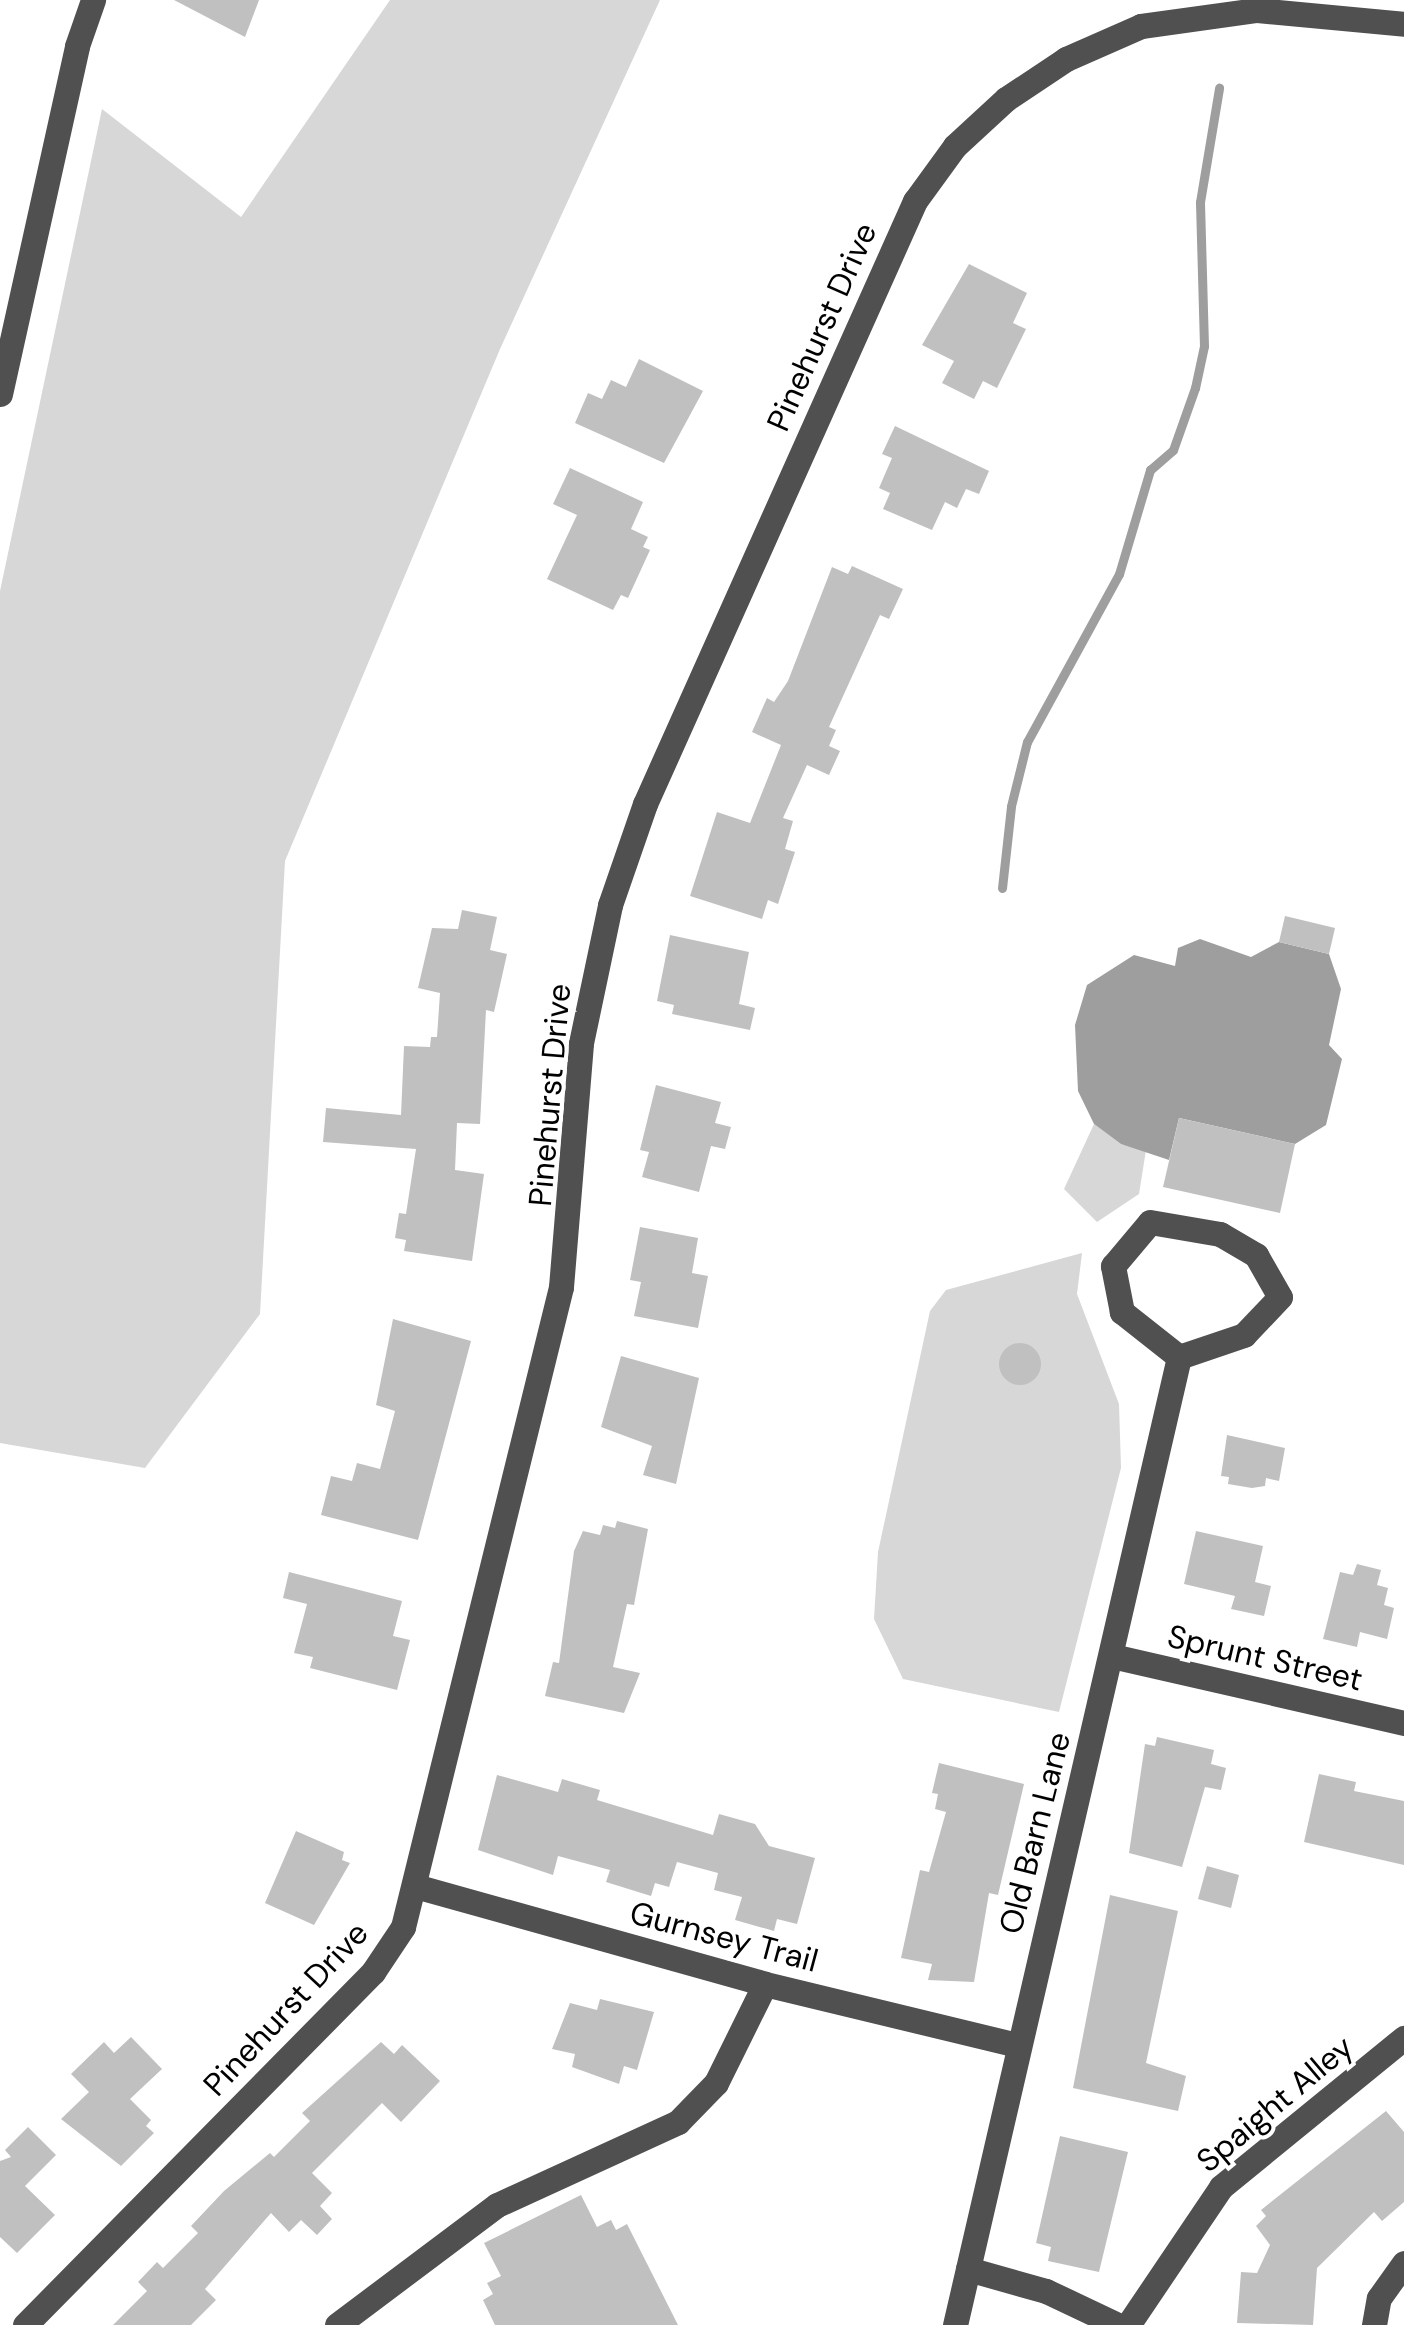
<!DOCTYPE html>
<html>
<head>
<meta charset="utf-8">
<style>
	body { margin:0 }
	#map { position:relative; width:1404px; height:2325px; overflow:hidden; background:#fff; font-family:"DM Sans",sans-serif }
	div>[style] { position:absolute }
	.green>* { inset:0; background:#d7d7d7 }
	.water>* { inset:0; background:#9e9e9e }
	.stream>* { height:9px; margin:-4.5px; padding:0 4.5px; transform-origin:4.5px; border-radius:4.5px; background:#9e9e9e }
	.building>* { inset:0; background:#c0c0c0 }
	.round { border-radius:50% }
	.minor>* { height:25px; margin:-12.5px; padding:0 12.5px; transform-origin:12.5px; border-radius:12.5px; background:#505050 }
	span { translate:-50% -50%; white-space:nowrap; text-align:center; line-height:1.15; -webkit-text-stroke:8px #fff; paint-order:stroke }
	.street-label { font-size:32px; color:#000 }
</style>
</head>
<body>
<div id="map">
	<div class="green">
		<div style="clip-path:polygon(390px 0,660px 0,500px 349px,285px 861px,260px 1314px,145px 1468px,0 1443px,0 591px,102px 109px,241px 217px)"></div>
		<div style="clip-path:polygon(1094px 1124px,1121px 1144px,1146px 1150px,1139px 1194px,1097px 1222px,1064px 1189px)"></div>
		<div style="clip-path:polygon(1082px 1253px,1077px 1294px,1119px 1404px,1121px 1468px,1059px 1712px,903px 1679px,874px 1619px,878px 1552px,930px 1311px,946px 1290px)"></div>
	</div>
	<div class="water">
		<div style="clip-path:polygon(1200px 939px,1251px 957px,1279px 942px,1329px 954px,1341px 989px,1329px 1045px,1342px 1059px,1326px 1125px,1295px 1144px,1179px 1118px,1169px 1160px,1121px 1144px,1094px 1124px,1078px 1091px,1075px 1025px,1087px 985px,1134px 955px,1175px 966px,1178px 948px)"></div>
	</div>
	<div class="stream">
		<div style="left:1002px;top:888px;width:82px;rotate:-83.7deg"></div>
		<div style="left:1011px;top:806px;width:66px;rotate:-76deg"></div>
		<div style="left:1027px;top:742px;width:192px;rotate:-61.3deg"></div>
		<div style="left:1119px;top:574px;width:109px;rotate:-73.4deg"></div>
		<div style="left:1150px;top:470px;width:30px;rotate:-41deg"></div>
		<div style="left:1173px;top:450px;width:66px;rotate:-70.5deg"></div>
		<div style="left:1195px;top:388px;width:43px;rotate:-77.9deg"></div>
		<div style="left:1204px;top:346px;width:144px;rotate:-91.6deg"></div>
		<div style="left:1200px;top:202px;width:116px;rotate:-80.5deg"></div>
	</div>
	<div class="building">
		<div style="clip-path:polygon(174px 0,259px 0,245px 37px)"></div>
		<div style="clip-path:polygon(969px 264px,1027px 293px,1013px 323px,1026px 329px,997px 388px,983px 381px,974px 399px,942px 383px,954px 361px,922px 345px)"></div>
		<div style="clip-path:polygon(639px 359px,703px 391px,664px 463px,575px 423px,588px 393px,602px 399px,611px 380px,626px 387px)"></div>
		<div style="clip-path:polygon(895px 426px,989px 471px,979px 494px,966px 489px,957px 508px,945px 502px,932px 530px,883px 509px,890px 493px,879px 488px,892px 458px,882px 454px)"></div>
		<div style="clip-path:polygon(570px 468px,643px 502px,631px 529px,648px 537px,643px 547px,650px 550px,628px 598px,621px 595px,613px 610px,547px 579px,577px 515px,553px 504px)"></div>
		<div style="clip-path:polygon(852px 566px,903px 589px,889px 619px,880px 615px,829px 727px,836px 730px,829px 746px,840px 751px,829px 775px,807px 765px,783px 818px,793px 821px,785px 849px,795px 852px,778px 904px,768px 900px,762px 919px,690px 896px,717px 812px,750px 823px,781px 745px,752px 732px,767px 698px,774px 702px,788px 681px,832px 567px,848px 574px)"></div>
		<div style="clip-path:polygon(462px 910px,497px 917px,490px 950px,507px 954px,494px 1012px,486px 1010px,480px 1124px,457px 1123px,455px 1170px,484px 1174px,472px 1261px,404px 1251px,406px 1240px,395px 1238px,399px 1213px,406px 1214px,416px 1149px,323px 1142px,326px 1108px,401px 1115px,404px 1046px,430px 1047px,431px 1037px,437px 1037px,440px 993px,418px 988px,432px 928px,458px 929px)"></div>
		<div style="clip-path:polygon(1285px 916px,1335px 928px,1329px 954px,1279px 942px)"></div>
		<div style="clip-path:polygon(670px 935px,749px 952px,739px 1004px,755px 1008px,750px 1030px,672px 1014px,674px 1005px,657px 1001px)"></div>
		<div style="clip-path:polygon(656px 1085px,721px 1102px,715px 1123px,731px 1127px,725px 1149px,711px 1146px,699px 1192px,642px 1177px,649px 1152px,640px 1150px)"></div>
		<div style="clip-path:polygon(1179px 1118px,1295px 1144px,1280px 1213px,1163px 1187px)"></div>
		<div style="clip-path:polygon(640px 1227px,698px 1238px,692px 1273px,708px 1276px,698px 1328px,634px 1316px,641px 1282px,630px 1280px)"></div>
		<div style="clip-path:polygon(393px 1319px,471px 1341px,418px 1540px,321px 1515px,331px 1476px,352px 1481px,357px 1463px,380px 1469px,395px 1411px,376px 1405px)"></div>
		<div class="round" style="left:999px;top:1343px;width:42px;height:42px"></div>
		<div style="clip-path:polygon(621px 1356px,699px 1378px,676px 1484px,643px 1475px,652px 1446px,601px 1427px)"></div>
		<div style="clip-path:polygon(1227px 1435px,1285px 1448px,1279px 1481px,1266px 1478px,1265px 1486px,1252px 1488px,1228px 1484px,1229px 1477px,1221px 1476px)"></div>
		<div style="clip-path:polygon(617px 1521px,648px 1529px,634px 1605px,627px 1604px,613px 1667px,640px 1673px,624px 1713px,545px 1696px,553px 1662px,559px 1663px,574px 1551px,583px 1531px,600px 1535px,603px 1525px,615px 1528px)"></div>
		<div style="clip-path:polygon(1196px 1531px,1263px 1546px,1255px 1582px,1271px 1586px,1264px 1616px,1231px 1609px,1235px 1596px,1184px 1584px)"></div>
		<div style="clip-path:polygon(1357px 1564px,1381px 1570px,1377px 1585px,1388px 1588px,1384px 1605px,1394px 1608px,1387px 1639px,1360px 1632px,1357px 1647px,1323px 1639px,1340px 1572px,1353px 1575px)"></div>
		<div style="clip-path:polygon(289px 1572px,402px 1601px,393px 1636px,410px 1640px,397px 1690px,310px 1668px,313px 1657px,294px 1653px,307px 1604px,283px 1598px)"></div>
		<div style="clip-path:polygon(1157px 1737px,1214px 1750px,1211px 1764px,1226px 1768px,1221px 1790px,1205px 1787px,1182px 1867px,1129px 1853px,1145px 1744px,1155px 1746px)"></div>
		<div style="clip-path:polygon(939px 1763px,1024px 1784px,998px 1895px,989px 1893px,974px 1982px,928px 1980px,932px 1964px,901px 1958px,920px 1870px,929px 1872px,946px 1812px,935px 1809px,938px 1794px,932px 1793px)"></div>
		<div style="clip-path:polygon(1319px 1774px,1356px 1782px,1354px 1791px,1404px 1801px,1404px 1865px,1304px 1842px)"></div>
		<div style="clip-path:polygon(497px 1775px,558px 1792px,562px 1779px,600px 1790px,597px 1800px,713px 1835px,719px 1814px,755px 1824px,769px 1846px,815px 1858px,797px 1924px,777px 1919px,774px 1931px,735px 1920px,742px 1897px,714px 1890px,718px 1873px,677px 1862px,669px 1887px,655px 1883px,651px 1896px,606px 1882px,610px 1870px,558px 1856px,553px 1875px,478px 1850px)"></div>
		<div style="clip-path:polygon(296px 1831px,344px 1852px,342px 1860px,350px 1863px,314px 1925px,265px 1903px)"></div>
		<div style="clip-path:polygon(1207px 1866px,1239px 1875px,1231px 1908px,1198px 1899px)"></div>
		<div style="clip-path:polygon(1110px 1895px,1178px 1911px,1146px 2063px,1186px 2076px,1178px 2111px,1073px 2088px)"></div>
		<div style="clip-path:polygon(600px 1999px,654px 2012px,637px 2070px,624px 2066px,619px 2084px,572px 2067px,575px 2054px,552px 2049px,570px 2003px,597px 2010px)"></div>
		<div style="clip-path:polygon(131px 2037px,162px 2069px,130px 2099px,151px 2120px,146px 2126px,154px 2133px,121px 2166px,61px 2119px,89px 2092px,71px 2074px,104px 2042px,114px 2053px)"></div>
		<div style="clip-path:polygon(381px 2042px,394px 2054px,402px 2045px,440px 2081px,401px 2122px,382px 2103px,312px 2173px,332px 2193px,320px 2206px,332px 2219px,317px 2235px,301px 2220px,289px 2232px,271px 2213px,205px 2289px,216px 2300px,191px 2325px,113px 2325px,147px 2291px,138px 2282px,157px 2262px,163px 2268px,198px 2233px,191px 2226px,224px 2191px,270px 2153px,274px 2157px,310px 2121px,302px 2113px)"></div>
		<div style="clip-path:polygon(1386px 2111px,1404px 2132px,1404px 2202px,1382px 2221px,1374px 2212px,1317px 2268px,1313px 2325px,1237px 2323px,1241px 2272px,1257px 2273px,1270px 2245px,1256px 2226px,1266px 2216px,1261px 2210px)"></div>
		<div style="clip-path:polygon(28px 2127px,56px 2155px,25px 2186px,55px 2215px,17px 2253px,0 2237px,0 2161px,11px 2157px,5px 2150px)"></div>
		<div style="clip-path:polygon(1060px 2136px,1128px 2152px,1099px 2272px,1048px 2261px,1051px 2247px,1036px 2243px)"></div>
		<div style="clip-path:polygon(581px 2195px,597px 2227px,611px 2220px,616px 2230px,627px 2224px,678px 2325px,495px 2325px,483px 2300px,493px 2294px,487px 2283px,501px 2276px,484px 2243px)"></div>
	</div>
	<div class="minor">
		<div style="left:0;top:394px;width:356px;rotate:-77.5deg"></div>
		<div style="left:77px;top:46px;width:49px;rotate:-70.8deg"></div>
		<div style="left:1112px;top:1656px;width:300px;rotate:12.9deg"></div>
		<div style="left:415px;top:1886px;width:363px;rotate:15.6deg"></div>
		<div style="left:765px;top:1984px;width:259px;rotate:13.6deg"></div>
		<div style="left:968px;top:2269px;width:81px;rotate:15.8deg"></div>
		<div style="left:1046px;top:2291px;width:80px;rotate:25.3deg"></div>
		<div style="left:25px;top:2325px;width:496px;rotate:-45.4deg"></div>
		<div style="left:373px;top:1972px;width:54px;rotate:-56.3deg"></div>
		<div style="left:403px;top:1927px;width:659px;rotate:-76.13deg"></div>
		<div style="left:561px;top:1287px;width:245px;rotate:-85.3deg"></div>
		<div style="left:581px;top:1043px;width:141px;rotate:-78.1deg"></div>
		<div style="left:610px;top:905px;width:107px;rotate:-70.9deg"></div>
		<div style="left:645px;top:804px;width:661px;rotate:-65.88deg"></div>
		<div style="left:915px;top:201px;width:68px;rotate:-54deg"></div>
		<div style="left:955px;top:146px;width:69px;rotate:-42.7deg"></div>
		<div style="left:1006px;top:99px;width:72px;rotate:-33.7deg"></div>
		<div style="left:1066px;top:59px;width:82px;rotate:-23.7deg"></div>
		<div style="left:1141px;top:26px;width:117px;rotate:-7.9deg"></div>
		<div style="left:1257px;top:10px;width:148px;rotate:5.4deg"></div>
		<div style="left:337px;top:2325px;width:200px;rotate:-36.9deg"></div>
		<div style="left:497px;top:2205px;width:199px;rotate:-24.6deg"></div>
		<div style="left:678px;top:2122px;width:54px;rotate:-45.7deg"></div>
		<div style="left:716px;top:2083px;width:110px;rotate:-63.7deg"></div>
		<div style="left:955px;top:2325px;width:994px;rotate:-76.97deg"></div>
		<div style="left:1179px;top:1357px;width:73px;rotate:-141.7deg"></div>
		<div style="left:1122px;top:1312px;width:47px;rotate:-101.1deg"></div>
		<div style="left:1113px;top:1266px;width:57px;rotate:-49.9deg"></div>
		<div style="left:1150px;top:1222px;width:71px;rotate:9.7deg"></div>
		<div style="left:1220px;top:1234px;width:42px;rotate:30.3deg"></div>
		<div style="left:1256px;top:1255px;width:48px;rotate:60.3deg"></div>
		<div style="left:1280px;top:1297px;width:52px;rotate:133.5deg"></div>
		<div style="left:1244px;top:1335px;width:69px;rotate:161.3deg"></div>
		<div style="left:1128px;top:2325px;width:166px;rotate:-56deg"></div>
		<div style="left:1221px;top:2187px;width:236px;rotate:-39.2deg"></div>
		<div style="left:1374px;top:2325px;width:27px;rotate:-80deg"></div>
		<div style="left:1379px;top:2298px;width:43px;rotate:-54.5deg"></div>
	</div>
	<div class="street-label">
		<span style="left:822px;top:327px;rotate:-66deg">Pinehurst Drive</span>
		<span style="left:550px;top:1095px;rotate:-85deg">Pinehurst Drive</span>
		<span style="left:1265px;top:1658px;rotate:13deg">Sprunt Street</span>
		<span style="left:1035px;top:1833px;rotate:-76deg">Old Barn Lane</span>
		<span style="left:724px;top:1937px;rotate:15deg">Gurnsey Trail</span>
		<span style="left:286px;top:2009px;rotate:-47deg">Pinehurst Drive</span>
		<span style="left:1275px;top:2104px;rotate:-40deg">Spaight Alley</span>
	</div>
</div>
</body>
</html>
